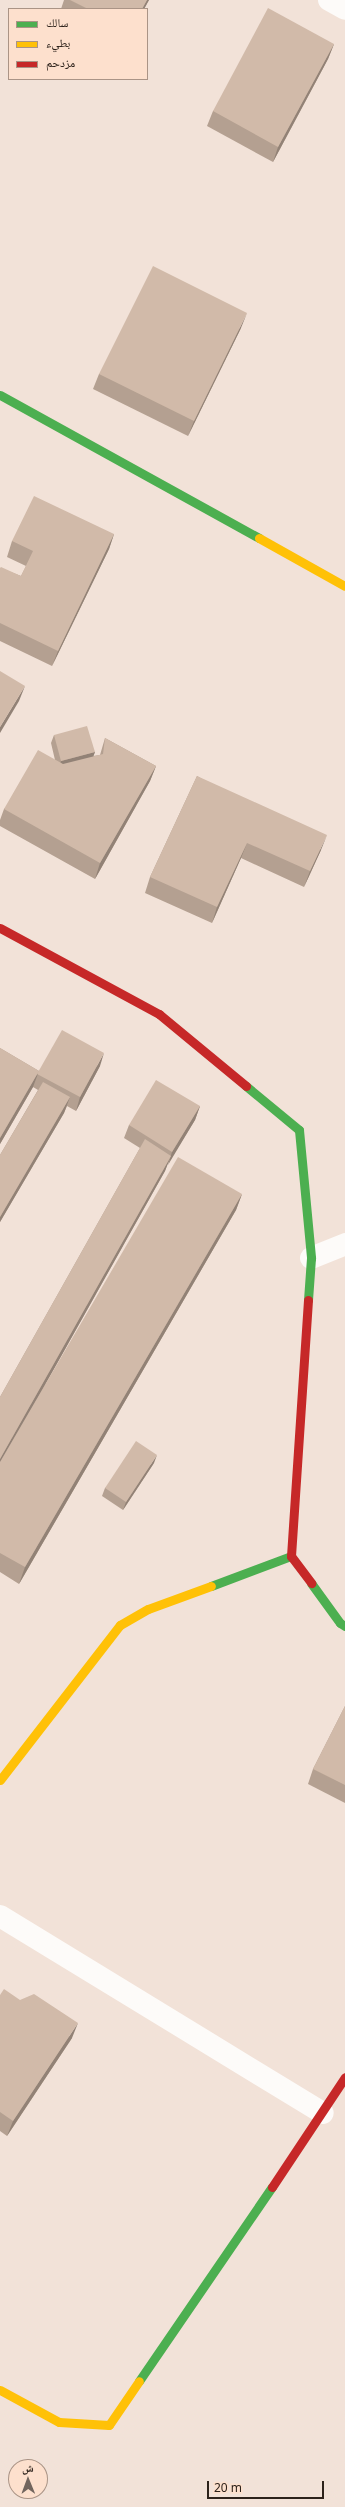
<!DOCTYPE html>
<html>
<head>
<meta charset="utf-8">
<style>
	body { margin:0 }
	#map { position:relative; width:345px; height:2507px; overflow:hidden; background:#f2e2d8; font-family:"Noto Sans","Noto Naskh Arabic",sans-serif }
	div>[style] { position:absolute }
	.street>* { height:22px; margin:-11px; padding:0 11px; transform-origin:11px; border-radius:11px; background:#fdfbf9 }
	.fast>* { height:9px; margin:-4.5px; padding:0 4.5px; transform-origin:4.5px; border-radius:4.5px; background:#4caf50 }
	.slow>* { height:9px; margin:-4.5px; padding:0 4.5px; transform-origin:4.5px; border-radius:4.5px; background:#ffc107 }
	.jam>* { height:9px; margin:-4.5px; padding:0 4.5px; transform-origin:4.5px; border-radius:4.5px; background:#c62828 }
	.wall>* { inset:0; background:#b4a091 }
	.shaded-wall>* { inset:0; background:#928276 }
	.building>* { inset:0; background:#d1baa9 }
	span { translate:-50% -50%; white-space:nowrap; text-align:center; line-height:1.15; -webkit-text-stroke:3px #fde0cd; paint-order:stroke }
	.legend { position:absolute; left:8px; top:8px; width:140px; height:72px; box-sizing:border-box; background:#fde0cd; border:1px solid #aa9486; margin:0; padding:5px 7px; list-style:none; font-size:12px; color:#2d221b }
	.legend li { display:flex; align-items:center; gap:8px; height:20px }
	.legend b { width:20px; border:1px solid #aa9486 }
	.north { position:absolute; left:8px; top:2459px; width:40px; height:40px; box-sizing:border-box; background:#fde0cd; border:1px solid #aa9486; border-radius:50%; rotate:359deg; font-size:11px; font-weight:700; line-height:16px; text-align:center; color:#2d221b }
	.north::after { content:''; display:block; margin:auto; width:14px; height:18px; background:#72655d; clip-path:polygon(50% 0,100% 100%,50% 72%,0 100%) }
	.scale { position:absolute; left:207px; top:2481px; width:117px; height:18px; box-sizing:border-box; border:2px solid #2d221b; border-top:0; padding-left:5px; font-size:12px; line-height:14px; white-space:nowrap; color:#2d221b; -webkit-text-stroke:3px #fde0cd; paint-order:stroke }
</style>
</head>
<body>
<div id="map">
	<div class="street">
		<div style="left:329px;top:0;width:18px;rotate:29deg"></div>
		<div style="left:311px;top:1258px;width:37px;rotate:-22deg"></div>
		<div style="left:0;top:1916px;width:378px;rotate:31.4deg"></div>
	</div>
	<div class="fast">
		<div style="left:0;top:395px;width:296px;rotate:28.9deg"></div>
		<div style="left:246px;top:1086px;width:69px;rotate:39.7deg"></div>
		<div style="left:299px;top:1130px;width:129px;rotate:84.6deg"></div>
		<div style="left:311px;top:1258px;width:42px;rotate:94.1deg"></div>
		<div style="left:311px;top:1583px;width:49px;rotate:54.1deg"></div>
		<div style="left:340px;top:1623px;width:6px;rotate:31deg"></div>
		<div style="left:211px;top:1586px;width:85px;rotate:-20.6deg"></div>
		<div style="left:139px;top:2381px;width:235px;rotate:-55.6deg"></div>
	</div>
	<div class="slow">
		<div style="left:259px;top:538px;width:98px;rotate:29.2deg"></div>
		<div style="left:0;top:1780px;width:196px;rotate:-52.3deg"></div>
		<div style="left:120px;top:1625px;width:32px;rotate:-30deg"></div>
		<div style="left:148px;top:1609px;width:67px;rotate:-20.1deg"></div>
		<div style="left:0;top:2390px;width:67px;rotate:28.5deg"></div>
		<div style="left:59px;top:2422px;width:50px;rotate:3.4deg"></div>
		<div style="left:109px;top:2425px;width:53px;rotate:-55.7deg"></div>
	</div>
	<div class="jam">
		<div style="left:0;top:928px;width:181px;rotate:28.4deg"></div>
		<div style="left:159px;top:1014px;width:113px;rotate:39.6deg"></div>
		<div style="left:308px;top:1300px;width:257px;rotate:93.8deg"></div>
		<div style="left:291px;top:1556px;width:34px;rotate:53deg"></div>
		<div style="left:272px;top:2187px;width:132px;rotate:-56.4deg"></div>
	</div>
	<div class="wall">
		<div style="clip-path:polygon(64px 0,149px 0,144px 9px,61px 9px)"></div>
		<div style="clip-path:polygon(334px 44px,328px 59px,273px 162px,207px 126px,213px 111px)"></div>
		<div style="clip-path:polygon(241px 328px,188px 436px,93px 389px,99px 374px)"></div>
		<div style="clip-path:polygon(114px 534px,109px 549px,52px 666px,0 641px,0 568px,21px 576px,26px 566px,7px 557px,12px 541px)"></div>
		<div style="clip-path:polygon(54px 735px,95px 752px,93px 756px,100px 755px,105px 738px,156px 766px,150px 781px,95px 879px,0 826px,0 820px,4px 809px,55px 760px,51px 743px)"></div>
		<div style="clip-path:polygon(197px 776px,321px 850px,304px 887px,241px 858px,212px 923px,145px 893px,150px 877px)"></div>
		<div style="clip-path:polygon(0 1048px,39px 1071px,100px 1066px,76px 1111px,67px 1106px,64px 1113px,0 1222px,0 1155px,38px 1090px,33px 1087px,0 1144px)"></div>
		<div style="clip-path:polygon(200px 1106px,195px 1120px,167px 1165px,165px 1171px,45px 1385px,242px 1194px,236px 1210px,19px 1584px,0 1572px,0 1397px,140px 1148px,124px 1138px,129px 1125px)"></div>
		<div style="clip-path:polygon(154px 1463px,123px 1510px,102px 1496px,105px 1488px)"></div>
		<div style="clip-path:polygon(345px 1706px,345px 1803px,308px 1784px,313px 1769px)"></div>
		<div style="clip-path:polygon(0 1995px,72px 2038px,7px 2136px,0 2131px)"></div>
	</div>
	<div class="shaded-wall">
		<div style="clip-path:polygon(147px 0,149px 0,144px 9px,142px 9px)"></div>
		<div style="clip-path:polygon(334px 44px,328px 59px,273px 162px,278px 147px)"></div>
		<div style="clip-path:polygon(247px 313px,241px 328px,188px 436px,194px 421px)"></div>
		<div style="clip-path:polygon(114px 534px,109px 549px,52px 666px,58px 651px)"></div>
		<div style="clip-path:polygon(25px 686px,19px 701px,0 733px,0 727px)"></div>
		<div style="clip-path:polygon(95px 752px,92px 760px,58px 769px,61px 761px)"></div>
		<div style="clip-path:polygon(156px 766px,150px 781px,95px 879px,100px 863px)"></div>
		<div style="clip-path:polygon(327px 835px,321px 850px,304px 887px,310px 871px)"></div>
		<div style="clip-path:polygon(247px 843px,241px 858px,212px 923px,217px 907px)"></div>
		<div style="clip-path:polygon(104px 1053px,100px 1066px,76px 1111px,80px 1097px)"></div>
		<div style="clip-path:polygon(39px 1071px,33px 1087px,0 1144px,0 1138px)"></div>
		<div style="clip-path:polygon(70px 1097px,64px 1113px,0 1222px,0 1217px)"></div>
		<div style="clip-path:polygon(200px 1106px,195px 1120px,168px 1165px,172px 1152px)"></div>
		<div style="clip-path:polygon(171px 1156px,165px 1171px,0 1465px,0 1459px)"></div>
		<div style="clip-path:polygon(242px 1194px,236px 1210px,19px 1584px,25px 1567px)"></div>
		<div style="clip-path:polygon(157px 1455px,154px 1463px,123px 1510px,126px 1502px)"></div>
		<div style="clip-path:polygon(78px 2023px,72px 2038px,7px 2136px,13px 2121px)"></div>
	</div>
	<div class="building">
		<div style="clip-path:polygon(70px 0,147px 0,142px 9px,88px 9px)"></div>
		<div style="clip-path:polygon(268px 8px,334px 44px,278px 147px,213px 111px)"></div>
		<div style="clip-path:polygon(153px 266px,247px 313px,194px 421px,99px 374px)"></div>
		<div style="clip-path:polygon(34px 496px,114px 534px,58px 651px,0 623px,0 568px,1px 567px,21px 576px,33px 551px,12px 541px)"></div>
		<div style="clip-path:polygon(0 671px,25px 686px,0 727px)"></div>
		<div style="clip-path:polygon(87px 726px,95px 752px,61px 761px,54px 735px)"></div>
		<div style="clip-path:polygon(105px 738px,156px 766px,100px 863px,4px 809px,38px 750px,63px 764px,103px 754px)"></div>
		<div style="clip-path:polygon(197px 776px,327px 835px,310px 871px,247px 843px,217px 907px,150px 877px)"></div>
		<div style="clip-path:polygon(62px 1030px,104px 1053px,80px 1097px,37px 1074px)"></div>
		<div style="clip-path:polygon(0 1048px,39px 1071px,0 1138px)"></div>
		<div style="clip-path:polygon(156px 1080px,200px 1106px,172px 1152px,129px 1125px)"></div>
		<div style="clip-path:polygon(43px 1082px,70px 1097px,0 1217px,0 1155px)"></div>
		<div style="clip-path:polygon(145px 1139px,171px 1156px,0 1459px,0 1397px)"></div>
		<div style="clip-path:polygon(178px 1157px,242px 1194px,25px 1567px,0 1553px,0 1462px)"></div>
		<div style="clip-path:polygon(136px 1441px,157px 1455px,126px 1502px,105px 1488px)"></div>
		<div style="clip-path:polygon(345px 1706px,345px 1785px,313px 1769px)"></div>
		<div style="clip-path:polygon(4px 1989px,20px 2000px,34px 1994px,78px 2023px,13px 2121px,0 2112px,0 1995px)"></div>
	</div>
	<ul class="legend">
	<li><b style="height:5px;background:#4caf50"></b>سالك</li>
	<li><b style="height:5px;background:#ffc107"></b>بطيء</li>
	<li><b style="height:5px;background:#c62828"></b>مزدحم</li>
	</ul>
	<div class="north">ش</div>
	<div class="scale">20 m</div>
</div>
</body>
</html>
